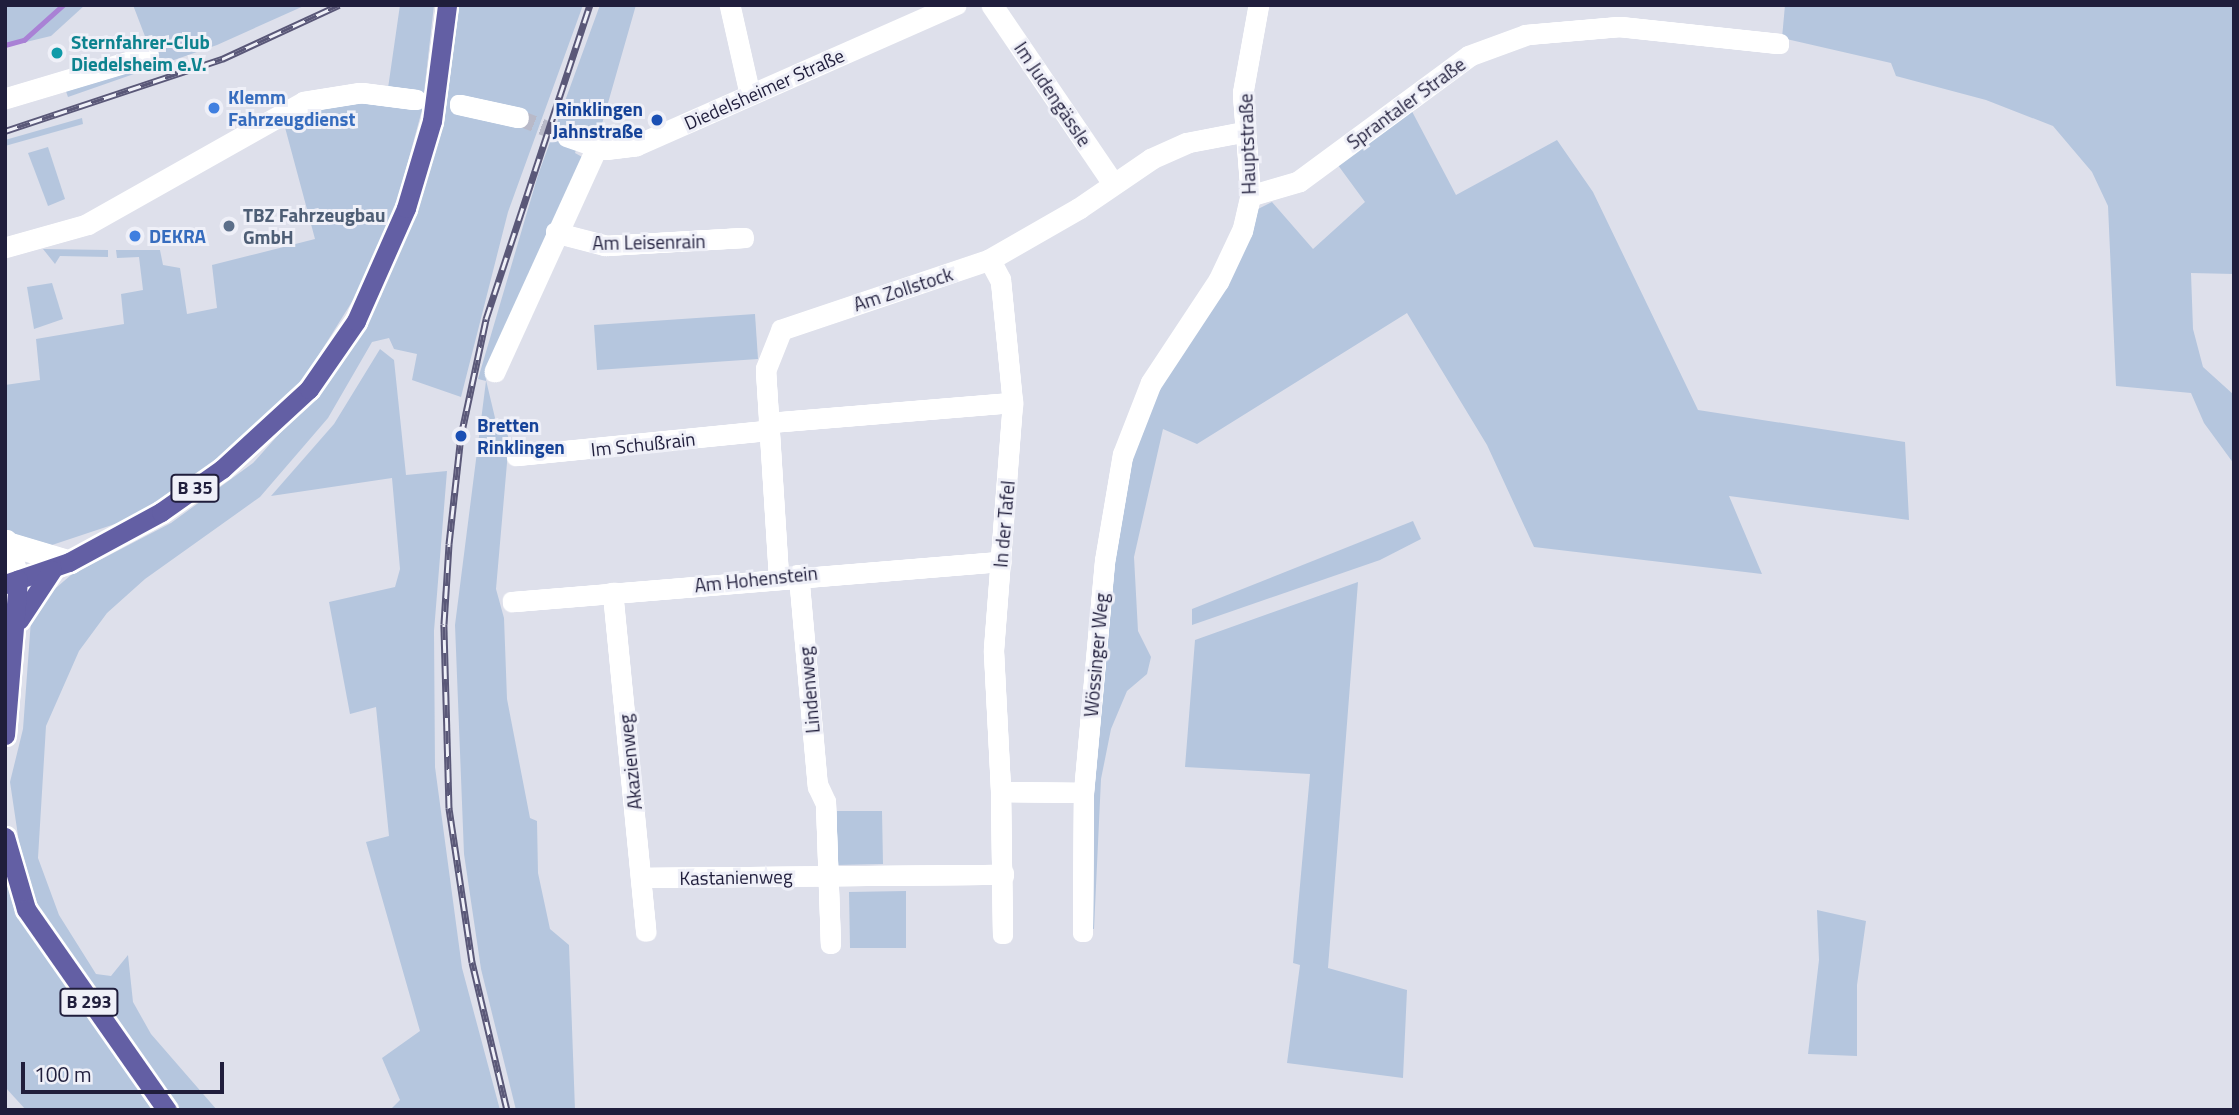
<!DOCTYPE html>
<html>
<head>
<meta charset="utf-8">
<style>
	body { margin:0 }
	#map { position:relative; width:2239px; height:1115px; overflow:hidden; background:#dee0eb; font-family:"Titillium Web",sans-serif }
	div>[style] { position:absolute }
	.green>* { inset:0; background:#b5c6de }
	.stream>* { height:4.5px; margin:-2.25px; padding:0 2.25px; transform-origin:2.25px; border-radius:2.25px; background:#a981d5 }
	.minor-tunnel>* { height:16px; margin-top:-8px; transform-origin:0; background:repeating-linear-gradient(90deg,#b8b9c8 0 16px,transparent 0 24px) }
	.roads { filter:drop-shadow(2px 0 #fff) drop-shadow(-2px 0 #fff) drop-shadow(0 2px #fff) drop-shadow(0 -2px #fff) }
	.minor>* { height:16px; margin:-8px; padding:0 8px; transform-origin:8px; border-radius:8px; background:#fff }
	.tertiary>* { height:19px; margin:-9.5px; padding:0 9.5px; transform-origin:9.5px; border-radius:9.5px; background:#fff }
	.primary>* { height:19px; margin:-9.5px; padding:0 9.5px; transform-origin:9.5px; border-radius:9.5px; background:#635fa4 }
	.rail>* { height:7px; margin-top:-3.5px; transform-origin:0; background:repeating-linear-gradient(90deg,#eff0f8 0 13px,#5a5878 0 26px); box-sizing:border-box; border-block:2px solid #5a5878 }
	.dots>* { width:19px; height:19px; translate:-50% -50%; box-sizing:border-box; border:4px solid #eff0f8; border-radius:50% }
	span { translate:-50% -50%; white-space:nowrap; text-align:center; line-height:1.15; -webkit-text-stroke:6px #eff0f8; paint-order:stroke }
	.shield-label span { padding:2px 5px; background:#eff0f8; border:2px solid; border-radius:5px; -webkit-text-stroke-width:0 }
	.shield-label { font-size:18px; color:#201e3c; font-weight:700 }
	.culture-label { font-size:19px; color:#0d838f; font-weight:700 }
	.left { translate:0 -50%; text-align:left }
	.street-label { font-size:19px; color:#201e3c }
	.shop-label { font-size:19px; color:#366cbe; font-weight:700 }
	.transit-label { font-size:19px; color:#164399; font-weight:700 }
	.right { translate:-100% -50%; text-align:right }
	.service-label { font-size:19px; color:#4e5e75; font-weight:700 }
	.frame { position:absolute; inset:0; border:7px solid #201e3c; pointer-events:none }
	.scale { position:absolute; left:21px; top:1062px; width:203px; height:32px; box-sizing:border-box; border:4px solid #201e3c; border-top:0; padding-left:9px; font-size:21px; line-height:24px; white-space:nowrap; color:#201e3c; -webkit-text-stroke:5px #eff0f8; paint-order:stroke }
</style>
</head>
<body>
<div id="map">
	<div class="green">
		<div style="clip-path:polygon(85px 5px,51px 36px,5px 47px,5px 7px)"></div>
		<div style="clip-path:polygon(133px 5px,306px 5px,217px 45px,68px 97px,62px 80px,151px 52px)"></div>
		<div style="clip-path:polygon(400px 5px,434px 5px,422px 110px,396px 206px,360px 289px,300px 385px,206px 473px,124px 521px,46px 547px,5px 532px,5px 385px,40px 380px,36px 339px,124px 324px,121px 294px,143px 290px,139px 257px,117px 258px,116px 250px,160px 250px,163px 265px,180px 268px,187px 314px,217px 308px,212px 265px,315px 239px,283px 120px,317px 106px,386px 102px)"></div>
		<div style="clip-path:polygon(456px 5px,583px 5px,508px 212px,461px 397px,412px 380px,417px 354px,394px 349px,389px 338px,372px 342px,328px 418px,260px 497px,145px 579px,107px 613px,79px 651px,46px 726px,38px 858px,59px 915px,96px 974px,111px 976px,128px 955px,133px 1002px,151px 1034px,217px 1110px,176px 1110px,40px 914px,24px 876px,10px 782px,23px 729px,31px 620px,43px 599px,71px 575px,171px 523px,253px 463px,341px 365px,381px 296px,444px 122px)"></div>
		<div style="clip-path:polygon(600px 5px,636px 5px,600px 131px,581px 134px,575px 153px,584px 158px,486px 380px,496px 422px,504px 421px,509px 440px,496px 589px,504px 618px,507px 699px,530px 818px,537px 821px,538px 873px,550px 929px,569px 945px,575px 1110px,516px 1110px,481px 969px,464px 854px,455px 625px,486px 381px,478px 379px,538px 175px)"></div>
		<div style="clip-path:polygon(1785px 5px,2234px 5px,2234px 274px,2191px 273px,2193px 329px,2203px 367px,2234px 395px,2234px 464px,2204px 423px,2191px 393px,2116px 386px,2108px 206px,2092px 172px,2053px 126px,1986px 100px,1896px 76px,1891px 63px,1782px 38px)"></div>
		<div style="clip-path:polygon(1406px 100px,1456px 195px,1557px 140px,1593px 192px,1698px 410px,1905px 442px,1909px 520px,1729px 496px,1762px 574px,1534px 547px,1487px 445px,1407px 313px,1197px 444px,1163px 429px,1134px 557px,1138px 631px,1151px 657px,1147px 674px,1127px 691px,1111px 729px,1101px 779px,1094px 929px,1084px 928px,1083px 886px,1112px 545px,1129px 450px,1154px 387px,1256px 210px,1272px 202px,1313px 249px,1365px 202px,1332px 157px)"></div>
		<div style="clip-path:polygon(82px 118px,83px 124px,5px 146px,5px 140px)"></div>
		<div style="clip-path:polygon(48px 147px,65px 199px,48px 206px,28px 153px)"></div>
		<div style="clip-path:polygon(43px 249px,108px 250px,108px 257px,60px 256px,55px 264px)"></div>
		<div style="clip-path:polygon(52px 283px,63px 319px,34px 329px,27px 287px)"></div>
		<div style="clip-path:polygon(755px 314px,758px 359px,597px 370px,594px 325px)"></div>
		<div style="clip-path:polygon(380px 349px,394px 360px,406px 475px,447px 471px,434px 631px,435px 767px,462px 968px,500px 1110px,390px 1110px,400px 1100px,382px 1058px,420px 1031px,366px 842px,389px 836px,376px 707px,350px 714px,329px 602px,395px 587px,400px 569px,392px 478px,271px 496px,334px 424px)"></div>
		<div style="clip-path:polygon(1413px 521px,1421px 539px,1380px 560px,1192px 625px,1192px 609px)"></div>
		<div style="clip-path:polygon(1358px 582px,1328px 968px,1407px 990px,1403px 1078px,1287px 1063px,1300px 965px,1293px 963px,1310px 774px,1185px 767px,1195px 640px)"></div>
		<div style="clip-path:polygon(837px 811px,882px 811px,883px 864px,837px 865px)"></div>
		<div style="clip-path:polygon(5px 864px,158px 1110px,26px 1110px,5px 1087px)"></div>
		<div style="clip-path:polygon(906px 891px,906px 948px,850px 948px,849px 892px)"></div>
		<div style="clip-path:polygon(1817px 910px,1866px 921px,1857px 985px,1857px 1056px,1808px 1054px,1819px 960px)"></div>
	</div>
	<div class="stream">
		<div style="left:5px;top:45px;width:20px;rotate:-15deg"></div>
		<div style="left:24px;top:40px;width:52px;rotate:-41.9deg"></div>
	</div>
	<div class="minor-tunnel">
		<div style="left:519px;top:118px;width:53px;rotate:21.2deg"></div>
	</div>
	<div class="roads">
		<div class="minor">
			<div style="left:730px;top:5px;width:91px;rotate:77.3deg"></div>
			<div style="left:992px;top:5px;width:215px;rotate:55.8deg"></div>
			<div style="left:5px;top:99px;width:150px;rotate:-16.6deg"></div>
			<div style="left:460px;top:105px;width:60px;rotate:12.4deg"></div>
			<div style="left:568px;top:137px;width:39px;rotate:19deg"></div>
			<div style="left:605px;top:150px;width:31px;rotate:-7deg"></div>
			<div style="left:636px;top:146px;width:350px;rotate:-23.8deg"></div>
			<div style="left:1251px;top:196px;width:50px;rotate:-16.3deg"></div>
			<div style="left:1299px;top:182px;width:212px;rotate:-36.4deg"></div>
			<div style="left:1470px;top:56px;width:61px;rotate:-20.2deg"></div>
			<div style="left:1527px;top:35px;width:93px;rotate:-4.9deg"></div>
			<div style="left:1620px;top:27px;width:160px;rotate:6.1deg"></div>
			<div style="left:556px;top:233px;width:52px;rotate:14.6deg"></div>
			<div style="left:606px;top:246px;width:138px;rotate:-3.3deg"></div>
			<div style="left:5px;top:248px;width:85px;rotate:-15.7deg"></div>
			<div style="left:87px;top:225px;width:250px;rotate:-29.4deg"></div>
			<div style="left:305px;top:102px;width:57px;rotate:-9.1deg"></div>
			<div style="left:361px;top:93px;width:55px;rotate:7.3deg"></div>
			<div style="left:990px;top:260px;width:24px;rotate:62deg"></div>
			<div style="left:1001px;top:281px;width:123px;rotate:84.4deg"></div>
			<div style="left:1013px;top:403px;width:250px;rotate:94.4deg"></div>
			<div style="left:994px;top:652px;width:140px;rotate:87.1deg"></div>
			<div style="left:1001px;top:792px;width:83px;rotate:0.7deg"></div>
			<div style="left:495px;top:372px;width:246px;rotate:-65.5deg"></div>
			<div style="left:769px;top:423px;width:245px;rotate:-4.7deg"></div>
			<div style="left:517px;top:456px;width:253px;rotate:-5.7deg"></div>
			<div style="left:799px;top:575px;width:212px;rotate:84.9deg"></div>
			<div style="left:818px;top:786px;width:19px;rotate:65deg"></div>
			<div style="left:826px;top:803px;width:141px;rotate:88deg"></div>
			<div style="left:779px;top:577px;width:207px;rotate:-93.6deg"></div>
			<div style="left:766px;top:370px;width:43px;rotate:-68.2deg"></div>
			<div style="left:782px;top:330px;width:219px;rotate:-18.6deg"></div>
			<div style="left:990px;top:260px;width:103px;rotate:-29.8deg"></div>
			<div style="left:1079px;top:209px;width:88px;rotate:-34.4deg"></div>
			<div style="left:1152px;top:159px;width:39px;rotate:-24deg"></div>
			<div style="left:1188px;top:143px;width:58px;rotate:-10.9deg"></div>
			<div style="left:613px;top:593px;width:340px;rotate:84.4deg"></div>
			<div style="left:513px;top:602px;width:490px;rotate:-4.7deg"></div>
			<div style="left:1001px;top:792px;width:142px;rotate:89.2deg"></div>
			<div style="left:642px;top:878px;width:362px;rotate:-0.5deg"></div>
			<div style="left:1083px;top:932px;width:139px;rotate:-89.6deg"></div>
			<div style="left:1084px;top:793px;width:232px;rotate:-84.8deg"></div>
			<div style="left:1105px;top:562px;width:108px;rotate:-80.4deg"></div>
			<div style="left:1123px;top:456px;width:77px;rotate:-68.7deg"></div>
			<div style="left:1151px;top:384px;width:123px;rotate:-56.6deg"></div>
			<div style="left:1219px;top:281px;width:56px;rotate:-64.8deg"></div>
			<div style="left:1243px;top:230px;width:35px;rotate:-77deg"></div>
			<div style="left:1251px;top:196px;width:102px;rotate:-94.5deg"></div>
			<div style="left:1243px;top:94px;width:90px;rotate:-79.8deg"></div>
		</div>
		<div class="tertiary">
			<div style="left:5px;top:541px;width:41px;rotate:71.6deg"></div>
			<div style="left:9px;top:544px;width:63px;rotate:16.7deg"></div>
		</div>
		<div class="primary">
			<div style="left:5px;top:584px;width:68px;rotate:-19deg"></div>
			<div style="left:69px;top:562px;width:105px;rotate:-28.5deg"></div>
			<div style="left:161px;top:512px;width:75px;rotate:-35.2deg"></div>
			<div style="left:222px;top:469px;width:118px;rotate:-42.6deg"></div>
			<div style="left:309px;top:389px;width:83px;rotate:-55.3deg"></div>
			<div style="left:356px;top:321px;width:124px;rotate:-66.1deg"></div>
			<div style="left:406px;top:208px;width:91px;rotate:-73.4deg"></div>
			<div style="left:432px;top:121px;width:117px;rotate:-82.6deg"></div>
			<div style="left:19px;top:620px;width:60px;rotate:-56.6deg"></div>
			<div style="left:5px;top:735px;width:156px;rotate:-85.2deg"></div>
			<div style="left:5px;top:837px;width:75px;rotate:73.7deg"></div>
			<div style="left:26px;top:909px;width:246px;rotate:55deg"></div>
		</div>
	</div>
	<div class="rail">
		<div style="left:5px;top:131px;width:229px;rotate:-18.4deg"></div>
		<div style="left:222px;top:59px;width:129px;rotate:-24.8deg"></div>
		<div style="left:507px;top:1110px;width:152px;rotate:-103.3deg"></div>
		<div style="left:472px;top:962px;width:156px;rotate:-98.5deg"></div>
		<div style="left:449px;top:808px;width:184px;rotate:-91.6deg"></div>
		<div style="left:444px;top:624px;width:80px;rotate:-86.4deg"></div>
		<div style="left:449px;top:544px;width:109px;rotate:-83.7deg"></div>
		<div style="left:461px;top:436px;width:120px;rotate:-77.9deg"></div>
		<div style="left:486px;top:319px;width:331px;rotate:-71.7deg"></div>
	</div>
	<div class="dots">
		<div style="left:57px;top:53px;background:#0f9aa8"></div>
		<div style="left:214px;top:108px;background:#3f7fe0"></div>
		<div style="left:657px;top:120px;background:#1a4fb4"></div>
		<div style="left:229px;top:226px;background:#5c6f8a"></div>
		<div style="left:135px;top:236px;background:#3f7fe0"></div>
		<div style="left:461px;top:436px;background:#1a4fb4"></div>
	</div>
	<div class="shield-label">
		<span style="left:195px;top:488px">B 35</span>
		<span style="left:89px;top:1002px">B 293</span>
	</div>
	<div class="culture-label">
		<span class="left" style="left:71px;top:53px">Sternfahrer-Club<br>Diedelsheim e.V.</span>
	</div>
	<div class="street-label">
		<span style="left:764px;top:89px;rotate:-24deg">Diedelsheimer Straße</span>
		<span style="left:1053px;top:94px;rotate:56deg">Im Judengässle</span>
		<span style="left:1406px;top:103px;rotate:-36deg">Sprantaler Straße</span>
		<span style="left:1247px;top:144px;rotate:-92deg">Hauptstraße</span>
		<span style="left:649px;top:242px;rotate:-1deg">Am Leisenrain</span>
		<span style="left:903px;top:289px;rotate:-18deg">Am Zollstock</span>
		<span style="left:643px;top:444px;rotate:-6deg">Im Schußrain</span>
		<span style="left:1004px;top:524px;rotate:-85deg">In der Tafel</span>
		<span style="left:756px;top:579px;rotate:-6deg">Am Hohenstein</span>
		<span style="left:1096px;top:655px;rotate:-85deg">Wössinger Weg</span>
		<span style="left:809px;top:690px;rotate:-95deg">Lindenweg</span>
		<span style="left:630px;top:762px;rotate:-96deg">Akazienweg</span>
		<span style="left:736px;top:877px;rotate:-1deg">Kastanienweg</span>
	</div>
	<div class="shop-label">
		<span class="left" style="left:228px;top:108px">Klemm<br>Fahrzeugdienst</span>
		<span class="left" style="left:149px;top:236px">DEKRA</span>
	</div>
	<div class="transit-label">
		<span class="right" style="left:643px;top:120px">Rinklingen<br>Jahnstraße</span>
		<span class="left" style="left:477px;top:436px">Bretten<br>Rinklingen</span>
	</div>
	<div class="service-label">
		<span class="left" style="left:243px;top:226px">TBZ Fahrzeugbau<br>GmbH</span>
	</div>
	<div class="frame"></div>
	<div class="scale">100 m</div>
</div>
</body>
</html>
